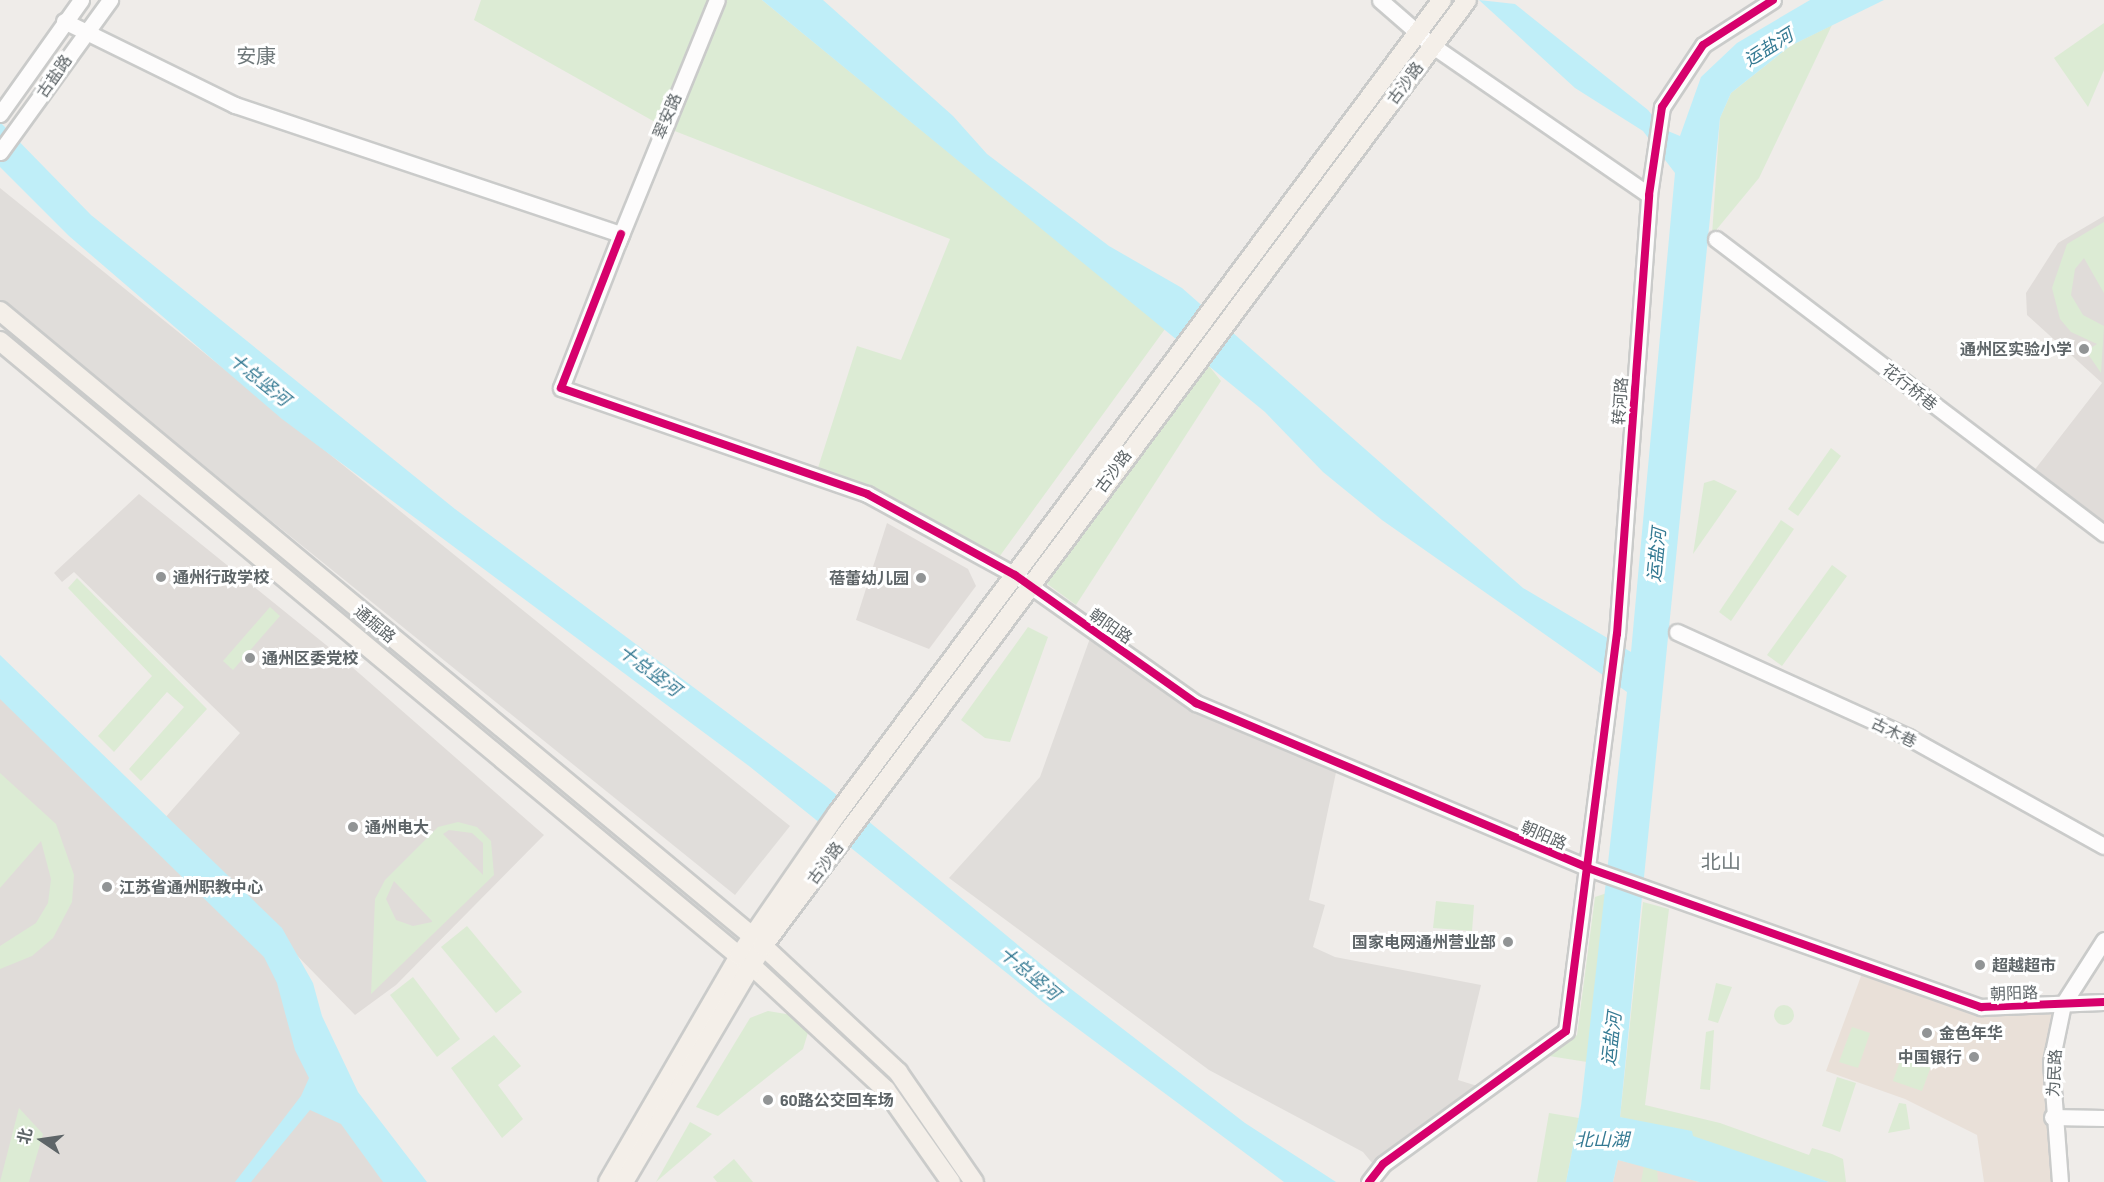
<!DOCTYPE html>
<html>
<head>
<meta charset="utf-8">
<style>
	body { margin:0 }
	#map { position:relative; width:2104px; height:1182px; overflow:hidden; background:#efece9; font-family:Barlow,"Noto Sans SC",sans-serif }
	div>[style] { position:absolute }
	.commercial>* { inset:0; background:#e9e0d8 }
	.industrial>* { inset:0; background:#e0ddda }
	.education>* { inset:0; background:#e0dcd9 }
	.green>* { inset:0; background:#dcebd4 }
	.round { border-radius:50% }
	.water>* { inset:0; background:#bfeef8 }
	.roads { filter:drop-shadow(2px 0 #cacbca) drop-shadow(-2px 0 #cacbca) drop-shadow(0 2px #cacbca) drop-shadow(0 -2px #cacbca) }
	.minor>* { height:15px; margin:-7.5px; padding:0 7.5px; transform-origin:7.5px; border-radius:7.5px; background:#fdfcfc }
	.major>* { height:18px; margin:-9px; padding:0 9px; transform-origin:9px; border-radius:9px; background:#f4efe9 }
	.cycleway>* { height:8px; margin:-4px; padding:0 4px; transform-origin:4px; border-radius:4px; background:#d6006c }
	.dots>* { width:16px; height:16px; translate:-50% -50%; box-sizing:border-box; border:3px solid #fff; border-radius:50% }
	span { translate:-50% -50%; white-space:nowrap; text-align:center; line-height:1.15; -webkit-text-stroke:6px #fff; paint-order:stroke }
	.street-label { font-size:16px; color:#5e6568 }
	.poi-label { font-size:16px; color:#5e6568; font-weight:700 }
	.right { translate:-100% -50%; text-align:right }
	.left { translate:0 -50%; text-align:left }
	.water-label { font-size:18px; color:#357a93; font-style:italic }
	.quarter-label { font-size:20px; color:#6f787a }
	.north { position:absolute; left:12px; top:1110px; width:60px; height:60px; -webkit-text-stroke:4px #fff; paint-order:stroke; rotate:283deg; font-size:16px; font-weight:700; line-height:24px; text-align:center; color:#5e6568 }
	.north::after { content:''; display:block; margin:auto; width:21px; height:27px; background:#5e6568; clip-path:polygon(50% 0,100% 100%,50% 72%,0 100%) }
</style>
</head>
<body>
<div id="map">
	<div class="commercial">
		<div style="clip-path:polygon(1864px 968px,1981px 1007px,2063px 1004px,2051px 1062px,2060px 1182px,1984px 1182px,1977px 1135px,1905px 1099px,1826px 1071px)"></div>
		<div style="clip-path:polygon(1618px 1160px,1657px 1169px,1699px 1182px,1613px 1182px)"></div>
	</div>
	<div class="industrial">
		<div style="clip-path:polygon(0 188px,790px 826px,735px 895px,0 302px)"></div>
		<div style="clip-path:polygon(1093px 630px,1196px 703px,1338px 763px,1309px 900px,1325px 905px,1313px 947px,1335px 957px,1481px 985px,1458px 1080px,1487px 1089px,1378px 1170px,1363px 1152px,1209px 1070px,949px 878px,1040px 777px)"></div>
	</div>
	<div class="education">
		<div style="clip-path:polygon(2104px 216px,2104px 534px,2029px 477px,2102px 383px,2027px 315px,2026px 293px,2058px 243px)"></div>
		<div style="clip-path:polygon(139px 494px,336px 653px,544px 835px,396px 985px,355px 1015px,164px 819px,240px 733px,74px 572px,62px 582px,54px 573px)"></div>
		<div style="clip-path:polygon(887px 523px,968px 569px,976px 586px,929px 649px,856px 620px)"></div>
		<div style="clip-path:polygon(0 665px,275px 952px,398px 1182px,0 1182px)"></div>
	</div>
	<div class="green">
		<div style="clip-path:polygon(481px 0,762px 0,1165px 329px,994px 564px,816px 474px,857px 346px,901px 360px,950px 239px,662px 126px,474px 20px)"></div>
		<div style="clip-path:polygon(2104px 23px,2104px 70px,2088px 107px,2054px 58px)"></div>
		<div style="clip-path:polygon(1832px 25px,1759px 178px,1712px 235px,1720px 118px,1731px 93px,1790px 46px)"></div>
		<div style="clip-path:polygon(2104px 222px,2104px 293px,2084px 258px,2075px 269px,2071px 295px,2083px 315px,2104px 326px,2101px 373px,2086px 351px,2097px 344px,2071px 332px,2060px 319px,2052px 288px,2067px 244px)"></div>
		<div style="clip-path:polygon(1209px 366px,1221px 381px,1076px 605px,1046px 583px)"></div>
		<div style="clip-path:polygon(1831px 448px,1841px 456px,1798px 516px,1788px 509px)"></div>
		<div style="clip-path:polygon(1714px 480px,1737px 491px,1693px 554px,1704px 483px)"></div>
		<div style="clip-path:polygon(1781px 520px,1794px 529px,1731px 621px,1719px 612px)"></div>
		<div style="clip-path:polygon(1832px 565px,1847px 576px,1782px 666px,1767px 655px)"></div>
		<div style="clip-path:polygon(77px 578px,207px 709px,141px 781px,129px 769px,184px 707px,167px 692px,114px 752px,98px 736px,152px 676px,68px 588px)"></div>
		<div style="clip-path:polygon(270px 607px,280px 616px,233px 670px,223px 661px)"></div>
		<div style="clip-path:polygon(1028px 627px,1048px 637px,1010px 742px,985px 738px,961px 720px)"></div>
		<div style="clip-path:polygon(0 773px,56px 824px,74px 875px,72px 902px,53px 938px,32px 956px,0 969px,0 946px,36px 923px,48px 903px,51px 879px,41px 841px,0 888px)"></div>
		<div style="clip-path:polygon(evenodd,458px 822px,477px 827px,491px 841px,494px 875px,371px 994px,375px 899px,385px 880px,438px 827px,458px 822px,449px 830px,472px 833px,483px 843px,483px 875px,443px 834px,449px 830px,458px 822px,394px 881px,432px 921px,432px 922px,413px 926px,396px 920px,386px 899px,394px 881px)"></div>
		<div style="clip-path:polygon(1607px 893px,1587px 1062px,1549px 1056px,1577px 1035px,1595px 897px)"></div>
		<div style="clip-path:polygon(1436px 901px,1474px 905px,1472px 931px,1433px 928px)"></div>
		<div style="clip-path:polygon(1643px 902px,1669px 909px,1645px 1105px,1720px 1123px,1809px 1155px,1812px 1148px,1832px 1154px,1843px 1159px,1846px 1182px,1829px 1182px,1620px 1117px)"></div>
		<div style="clip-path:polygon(467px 926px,522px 992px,496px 1013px,441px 947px)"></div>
		<div style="clip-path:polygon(413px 977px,460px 1039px,437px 1057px,390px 995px)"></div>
		<div style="clip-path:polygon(1716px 983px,1732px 987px,1718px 1023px,1708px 1020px)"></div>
		<div class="round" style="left:1774px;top:1005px;width:20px;height:20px"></div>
		<div style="clip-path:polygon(768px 1011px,792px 1015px,809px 1029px,803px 1049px,718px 1116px,696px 1107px,750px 1018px)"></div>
		<div style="clip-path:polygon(1852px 1027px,1870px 1033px,1858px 1068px,1839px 1062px)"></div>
		<div style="clip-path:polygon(1714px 1030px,1710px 1090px,1700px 1089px,1706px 1032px)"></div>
		<div style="clip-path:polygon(494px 1035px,521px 1066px,498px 1085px,523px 1119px,502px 1138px,451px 1068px)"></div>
		<div style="clip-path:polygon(1905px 1047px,1934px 1058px,1922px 1091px,1893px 1081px)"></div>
		<div style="clip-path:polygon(1837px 1077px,1856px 1083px,1840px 1132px,1822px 1126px)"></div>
		<div style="clip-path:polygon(1899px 1103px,1906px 1104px,1910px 1129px,1888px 1133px)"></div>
		<div style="clip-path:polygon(19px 1108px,43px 1134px,29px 1182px,0 1182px)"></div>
		<div style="clip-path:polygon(1549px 1113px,1579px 1118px,1566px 1182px,1537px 1182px)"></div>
		<div style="clip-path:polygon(690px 1122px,712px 1134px,656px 1182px)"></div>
		<div style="clip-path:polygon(734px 1159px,753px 1182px,717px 1182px,713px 1177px)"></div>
		<div style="clip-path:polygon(1644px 1166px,1657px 1169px,1658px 1182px,1641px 1182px)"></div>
	</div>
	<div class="water">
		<div style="clip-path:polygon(762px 0,823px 0,953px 116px,987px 154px,1109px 246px,1182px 288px,1523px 588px,1631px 652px,1675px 173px,1643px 131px,1575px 88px,1479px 0,1515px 4px,1648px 110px,1663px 129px,1680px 136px,1701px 77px,1737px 43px,1810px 0,1884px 0,1790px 46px,1731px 93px,1720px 118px,1620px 1117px,1692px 1131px,1693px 1136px,1829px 1182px,1699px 1182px,1618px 1160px,1613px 1182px,1566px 1182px,1581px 1106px,1627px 692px,1382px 520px,1323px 472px,1265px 412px)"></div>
		<div style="clip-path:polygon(0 122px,91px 215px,455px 509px,827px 787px,1071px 989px,1245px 1123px,1336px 1182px,1284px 1182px,1054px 1011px,749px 766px,282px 419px,69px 236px,0 167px)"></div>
		<div style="clip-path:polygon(0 655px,282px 928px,313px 983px,322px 1016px,358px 1092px,427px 1182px,383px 1182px,341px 1124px,310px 1110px,251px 1182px,235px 1182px,301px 1096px,309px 1078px,295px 1050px,277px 983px,264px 957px,0 699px)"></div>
	</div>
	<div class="roads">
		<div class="minor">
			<div style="left:1380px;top:0;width:70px;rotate:41deg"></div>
			<div style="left:1433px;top:46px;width:262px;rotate:34.6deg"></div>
			<div style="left:64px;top:21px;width:191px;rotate:26.2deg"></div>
			<div style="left:235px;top:105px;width:407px;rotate:18.5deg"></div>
			<div style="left:0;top:114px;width:140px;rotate:-54.6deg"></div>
			<div style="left:0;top:152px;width:188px;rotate:-54.1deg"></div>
			<div style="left:621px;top:234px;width:165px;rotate:111.3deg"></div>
			<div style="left:561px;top:388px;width:324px;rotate:19.1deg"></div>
			<div style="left:867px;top:494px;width:169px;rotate:28.7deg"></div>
			<div style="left:1015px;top:575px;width:222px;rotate:35.3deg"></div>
			<div style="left:1196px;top:703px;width:425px;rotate:22.8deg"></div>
			<div style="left:1588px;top:868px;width:417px;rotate:19.5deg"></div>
			<div style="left:1981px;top:1007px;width:123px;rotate:-2.3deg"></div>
			<div style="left:1716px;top:239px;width:487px;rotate:37.2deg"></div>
			<div style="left:618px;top:242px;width:261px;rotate:-67.8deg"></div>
			<div style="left:1677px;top:632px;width:254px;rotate:24.4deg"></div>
			<div style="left:1908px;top:737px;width:224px;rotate:29.1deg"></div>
			<div style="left:2052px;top:1117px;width:52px;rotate:1.1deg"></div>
			<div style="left:1369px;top:1182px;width:23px;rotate:-52deg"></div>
			<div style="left:1383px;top:1164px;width:226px;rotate:-36deg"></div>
			<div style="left:1566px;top:1031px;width:400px;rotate:-82.7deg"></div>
			<div style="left:1617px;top:634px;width:440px;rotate:-85.8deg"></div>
			<div style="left:1649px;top:195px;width:89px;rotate:-81.6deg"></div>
			<div style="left:1662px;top:107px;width:74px;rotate:-56.5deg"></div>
			<div style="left:1703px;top:45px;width:83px;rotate:-32.7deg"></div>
			<div style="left:2060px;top:1182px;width:120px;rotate:-94.3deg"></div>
			<div style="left:2051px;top:1062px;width:59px;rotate:-78.3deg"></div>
			<div style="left:2063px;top:1004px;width:76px;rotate:-57.4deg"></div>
		</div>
		<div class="major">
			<div style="left:0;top:311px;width:978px;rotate:39.73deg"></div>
			<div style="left:0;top:341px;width:961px;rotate:39.77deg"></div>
			<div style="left:763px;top:946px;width:185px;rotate:43deg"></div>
			<div style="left:898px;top:1072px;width:134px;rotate:55.4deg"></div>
			<div style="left:751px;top:965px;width:184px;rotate:42.8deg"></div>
			<div style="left:886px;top:1090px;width:113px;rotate:54.8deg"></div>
			<div style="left:608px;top:1182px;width:261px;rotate:-59.9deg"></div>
			<div style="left:739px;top:956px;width:173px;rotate:-55.4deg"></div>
			<div style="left:837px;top:814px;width:1014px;rotate:-53.38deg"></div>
			<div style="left:624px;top:1182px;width:274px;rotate:-59.5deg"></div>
			<div style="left:763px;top:946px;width:1179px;rotate:-53.34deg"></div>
		</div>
	</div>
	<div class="cycleway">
		<div style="left:621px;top:234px;width:165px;rotate:111.3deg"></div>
		<div style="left:561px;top:388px;width:324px;rotate:19.1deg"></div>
		<div style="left:867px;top:494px;width:169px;rotate:28.7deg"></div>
		<div style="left:1015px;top:575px;width:222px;rotate:35.3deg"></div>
		<div style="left:1196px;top:703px;width:425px;rotate:22.8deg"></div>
		<div style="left:1588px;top:868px;width:417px;rotate:19.5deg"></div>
		<div style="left:1981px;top:1007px;width:123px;rotate:-2.3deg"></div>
		<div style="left:1369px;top:1182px;width:23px;rotate:-52deg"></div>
		<div style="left:1383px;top:1164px;width:226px;rotate:-36deg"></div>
		<div style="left:1566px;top:1031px;width:400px;rotate:-82.7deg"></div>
		<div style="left:1617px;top:634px;width:440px;rotate:-85.8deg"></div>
		<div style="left:1649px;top:195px;width:89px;rotate:-81.6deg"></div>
		<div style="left:1662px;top:107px;width:74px;rotate:-56.5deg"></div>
		<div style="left:1703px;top:45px;width:83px;rotate:-32.7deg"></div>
	</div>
	<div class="dots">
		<div style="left:2084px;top:349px;background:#919495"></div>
		<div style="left:161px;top:577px;background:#919495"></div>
		<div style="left:921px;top:578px;background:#919495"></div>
		<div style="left:250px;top:658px;background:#919495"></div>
		<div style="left:353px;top:827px;background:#919495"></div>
		<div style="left:107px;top:887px;background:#919495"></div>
		<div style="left:1508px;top:942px;background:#919495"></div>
		<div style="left:1980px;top:965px;background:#919495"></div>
		<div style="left:1927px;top:1033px;background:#919495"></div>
		<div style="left:1974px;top:1057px;background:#919495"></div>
		<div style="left:768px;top:1100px;background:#919495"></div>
	</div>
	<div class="street-label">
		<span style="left:54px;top:76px;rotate:-55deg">古盐路</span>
		<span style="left:1405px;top:83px;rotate:-53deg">古沙路</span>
		<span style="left:667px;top:116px;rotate:-67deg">翠安路</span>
		<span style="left:1910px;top:387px;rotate:38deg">花行桥巷</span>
		<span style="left:1620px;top:401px;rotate:-86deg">转河路</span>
		<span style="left:1113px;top:471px;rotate:-53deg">古沙路</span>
		<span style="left:375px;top:624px;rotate:40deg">通掘路</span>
		<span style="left:1111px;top:626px;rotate:35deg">朝阳路</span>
		<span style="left:1894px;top:732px;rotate:26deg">古木巷</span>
		<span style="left:1544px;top:835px;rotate:23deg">朝阳路</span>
		<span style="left:825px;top:863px;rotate:-53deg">古沙路</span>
		<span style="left:2014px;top:993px;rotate:-2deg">朝阳路</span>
		<span style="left:2054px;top:1073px;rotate:-87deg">为民路</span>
	</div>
	<div class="poi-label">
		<span class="right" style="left:2072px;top:349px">通州区实验小学</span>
		<span class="left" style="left:173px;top:577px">通州行政学校</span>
		<span class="right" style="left:909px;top:578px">蓓蕾幼儿园</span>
		<span class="left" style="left:262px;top:658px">通州区委党校</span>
		<span class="left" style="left:365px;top:827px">通州电大</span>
		<span class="left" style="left:119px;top:887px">江苏省通州职教中心</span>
		<span class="right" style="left:1496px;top:942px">国家电网通州营业部</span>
		<span class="left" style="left:1992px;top:965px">超越超市</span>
		<span class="left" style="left:1939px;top:1033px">金色年华</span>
		<span class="right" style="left:1962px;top:1057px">中国银行</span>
		<span class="left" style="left:780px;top:1100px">60路公交回车场</span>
	</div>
	<div class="water-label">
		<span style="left:1768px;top:47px;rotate:-32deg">运盐河</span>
		<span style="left:260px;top:379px;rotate:39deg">十总竖河</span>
		<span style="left:1656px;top:555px;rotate:-84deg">运盐河</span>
		<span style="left:650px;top:670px;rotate:37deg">十总竖河</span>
		<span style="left:1030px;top:973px;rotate:40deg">十总竖河</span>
		<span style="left:1611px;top:1039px;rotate:-83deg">运盐河</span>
		<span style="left:1602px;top:1139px">北山湖</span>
	</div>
	<div class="quarter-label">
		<span style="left:256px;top:55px">安康</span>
		<span style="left:1721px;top:861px">北山</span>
	</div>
	<div class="north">北</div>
</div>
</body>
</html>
